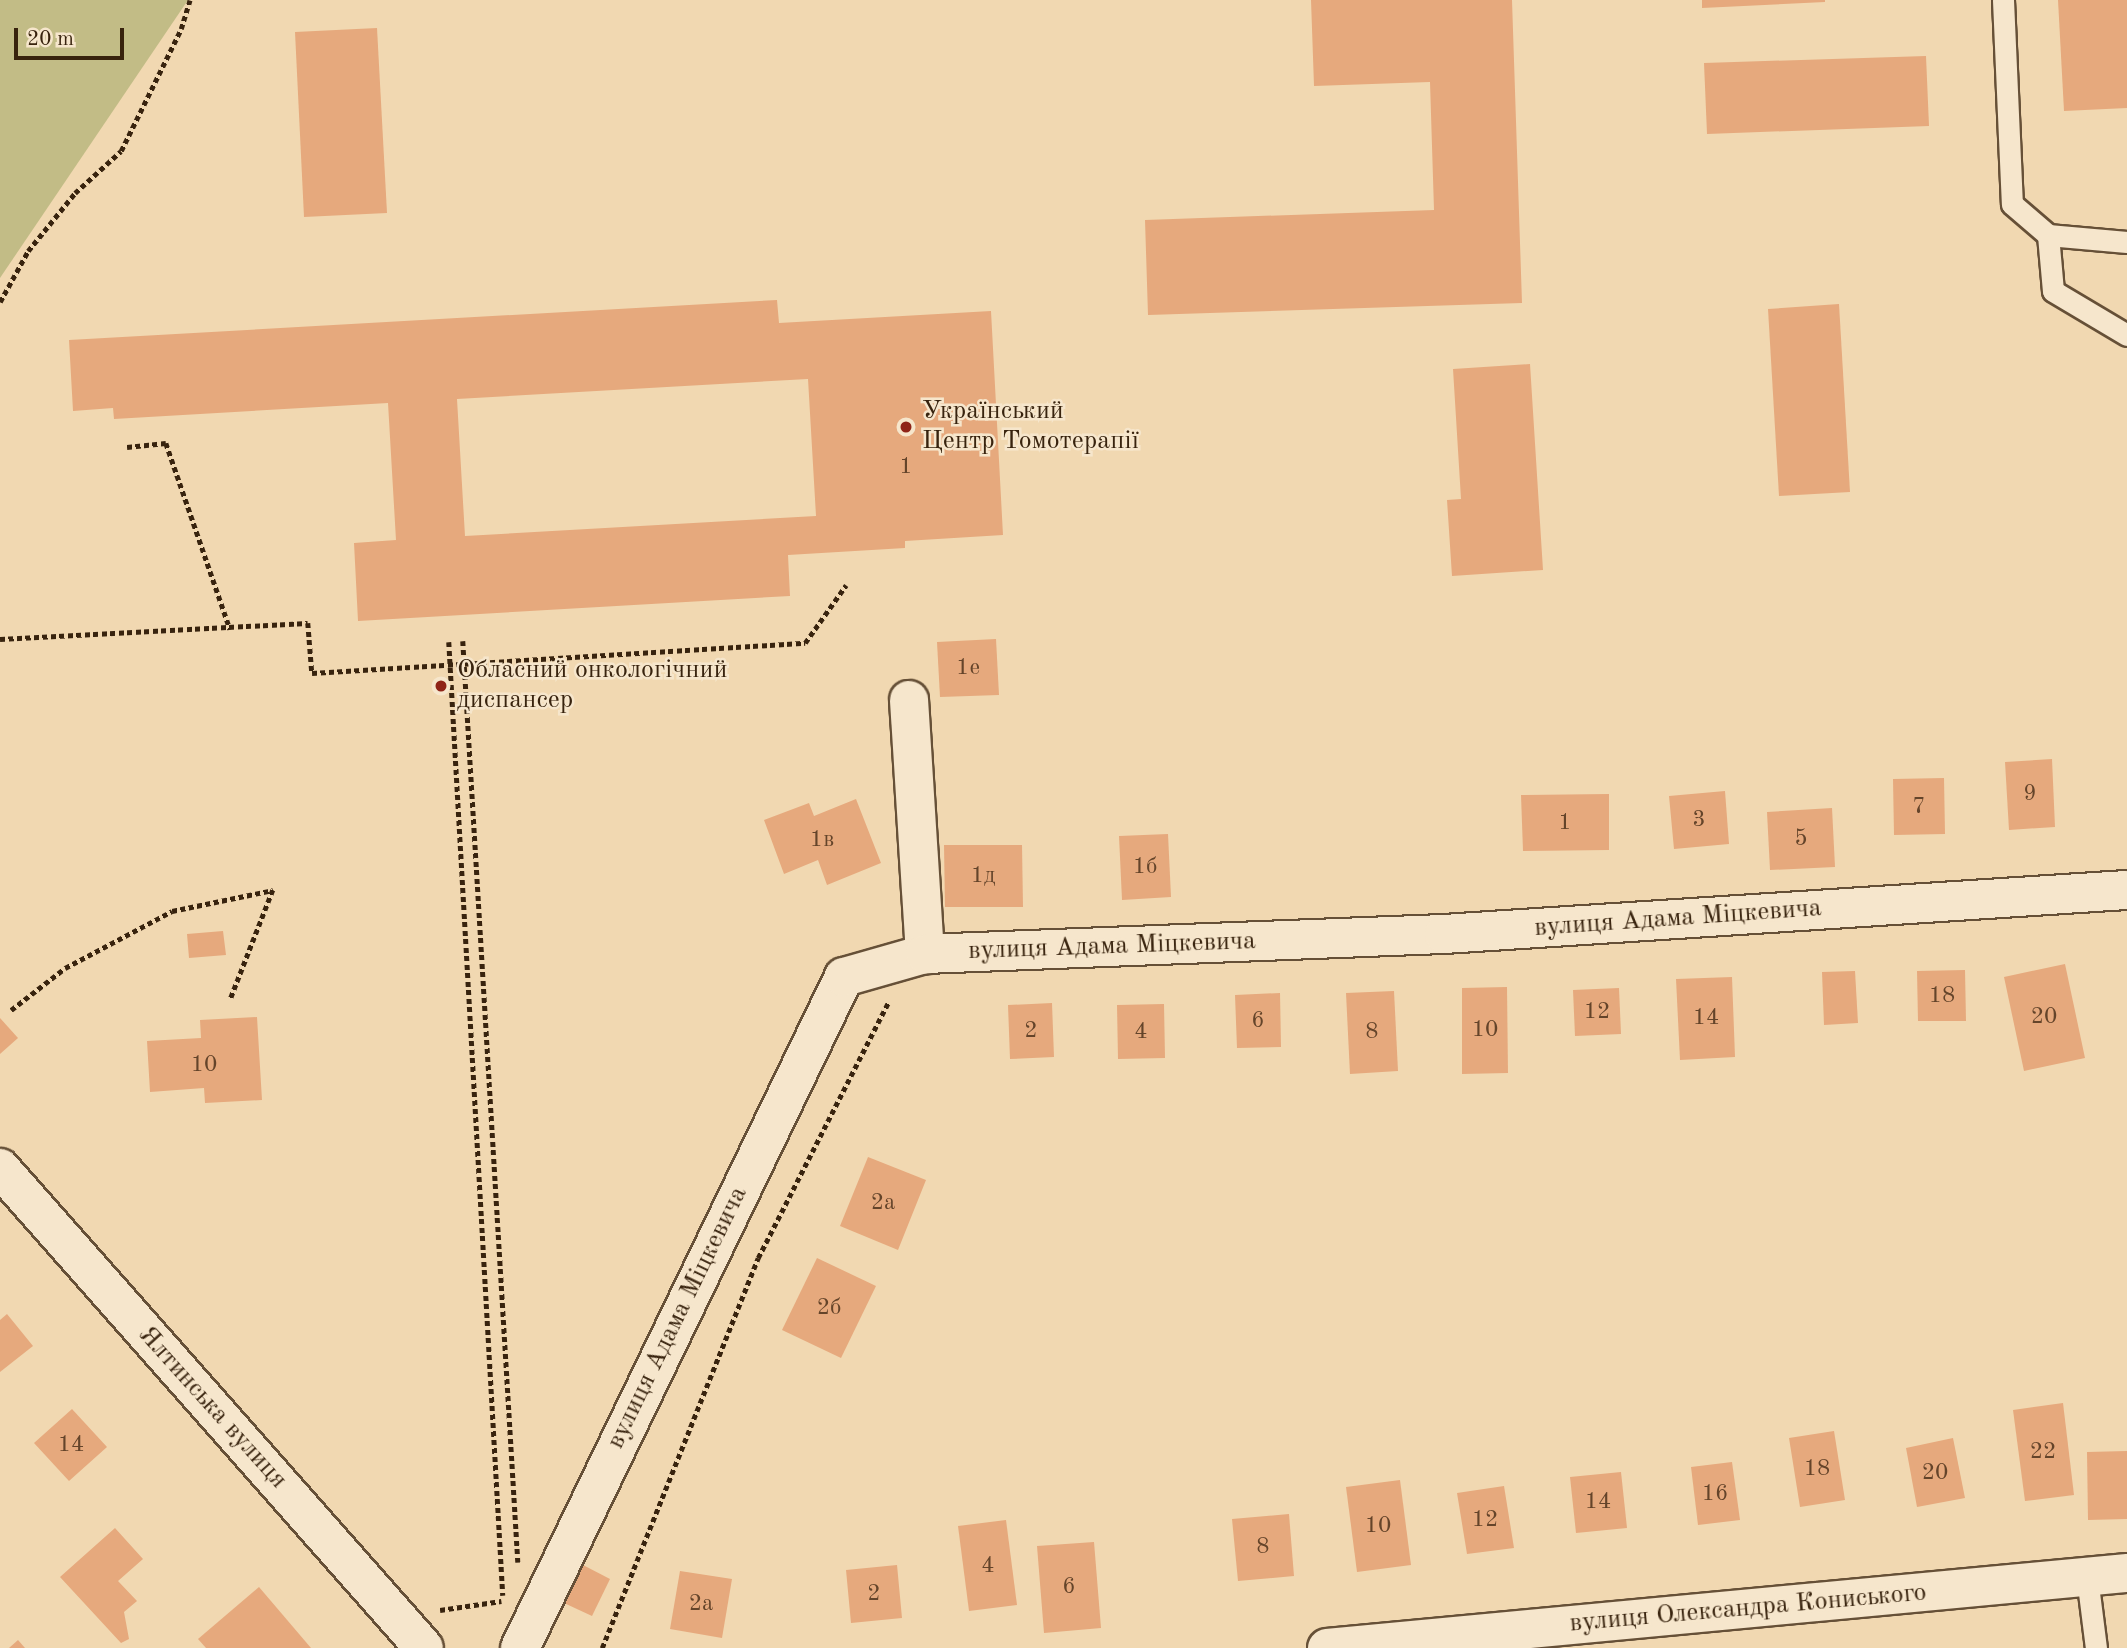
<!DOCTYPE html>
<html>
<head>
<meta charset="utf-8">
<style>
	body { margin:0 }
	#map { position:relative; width:2127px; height:1648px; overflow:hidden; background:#f1d8b1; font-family:"Old Standard TT",serif }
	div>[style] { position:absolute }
	.green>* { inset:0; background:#c2bc86 }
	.building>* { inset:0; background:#e6a97d }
	.path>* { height:4.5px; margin-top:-2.25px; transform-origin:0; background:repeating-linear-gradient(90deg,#38230e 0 5px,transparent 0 8.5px) }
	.roads { filter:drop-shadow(2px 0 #665037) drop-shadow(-2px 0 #665037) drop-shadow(0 2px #665037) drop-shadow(0 -2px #665037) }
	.service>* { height:21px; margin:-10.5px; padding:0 10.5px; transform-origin:10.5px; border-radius:10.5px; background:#f6e6cc }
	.minor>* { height:38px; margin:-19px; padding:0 19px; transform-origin:19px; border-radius:19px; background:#f6e6cc }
	.tertiary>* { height:38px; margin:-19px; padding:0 19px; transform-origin:19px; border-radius:19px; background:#f6e6cc }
	.dots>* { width:19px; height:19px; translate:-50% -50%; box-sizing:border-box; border:4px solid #f6e6cc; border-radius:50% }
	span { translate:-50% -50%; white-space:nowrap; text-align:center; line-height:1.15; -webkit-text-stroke:5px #f6e6cc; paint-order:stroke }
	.number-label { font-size:23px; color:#64442a }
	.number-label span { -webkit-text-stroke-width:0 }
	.poi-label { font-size:26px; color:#38230e }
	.left { translate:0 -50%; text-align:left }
	.street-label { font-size:26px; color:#38230e }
	.scale { position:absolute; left:14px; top:28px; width:110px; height:32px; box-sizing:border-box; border:4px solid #38230e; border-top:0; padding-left:9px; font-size:21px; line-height:24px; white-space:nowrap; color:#38230e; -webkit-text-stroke:5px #f6e6cc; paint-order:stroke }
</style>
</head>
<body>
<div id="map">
	<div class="green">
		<div style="clip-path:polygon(0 0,188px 0,0 278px)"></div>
	</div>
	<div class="building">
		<div style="clip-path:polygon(1311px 0,1512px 0,1522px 303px,1148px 315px,1145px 220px,1434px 210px,1430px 82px,1314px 86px)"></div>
		<div style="clip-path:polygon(1702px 0,1825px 0,1825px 2px,1702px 8px)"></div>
		<div style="clip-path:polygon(2058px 0,2127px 0,2127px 108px,2064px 111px)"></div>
		<div style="clip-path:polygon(377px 28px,387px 213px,304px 217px,295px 32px)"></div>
		<div style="clip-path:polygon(1926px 56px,1929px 126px,1707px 134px,1704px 63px)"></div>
		<div style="clip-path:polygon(evenodd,777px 300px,779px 323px,991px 311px,1003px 535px,905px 541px,905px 548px,788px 555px,790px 596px,358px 621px,354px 543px,396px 540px,388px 403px,114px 419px,113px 408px,73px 411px,69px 340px,777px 300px,808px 379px,816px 516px,465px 536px,457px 399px,808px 379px)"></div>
		<div style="clip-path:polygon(1839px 304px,1850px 492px,1779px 496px,1768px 309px)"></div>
		<div style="clip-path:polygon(1530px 364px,1543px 570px,1452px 576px,1447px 500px,1461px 499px,1453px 369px)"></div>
		<div style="clip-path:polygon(996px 639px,999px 695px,940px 697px,937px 642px)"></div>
		<div style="clip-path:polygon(2052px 759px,2055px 827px,2009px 830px,2005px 762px)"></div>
		<div style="clip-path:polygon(1944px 778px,1945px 834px,1894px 835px,1893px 779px)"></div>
		<div style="clip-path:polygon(1725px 791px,1729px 844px,1674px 849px,1669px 796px)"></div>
		<div style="clip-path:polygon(1609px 794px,1609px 850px,1523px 851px,1521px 795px)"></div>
		<div style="clip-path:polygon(856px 799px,881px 863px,827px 885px,818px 860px,784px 874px,764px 820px,809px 803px,814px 816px)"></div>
		<div style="clip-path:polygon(1832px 808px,1835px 867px,1770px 870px,1767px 812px)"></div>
		<div style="clip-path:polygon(1168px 834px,1171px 897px,1122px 900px,1119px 836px)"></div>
		<div style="clip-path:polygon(944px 845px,1022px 845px,1023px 907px,945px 907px)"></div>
		<div style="clip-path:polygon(223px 931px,226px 955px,189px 958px,187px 934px)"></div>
		<div style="clip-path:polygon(2065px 964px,2085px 1058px,2024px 1071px,2004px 977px)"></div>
		<div style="clip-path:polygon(1965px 970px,1966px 1021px,1918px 1021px,1917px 971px)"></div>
		<div style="clip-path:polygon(1855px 971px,1858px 1023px,1824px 1025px,1822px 972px)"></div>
		<div style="clip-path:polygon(1732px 977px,1735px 1057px,1680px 1060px,1676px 979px)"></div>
		<div style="clip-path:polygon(1507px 987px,1508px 1073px,1462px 1074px,1462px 988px)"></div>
		<div style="clip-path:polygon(1619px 988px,1621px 1034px,1575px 1036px,1573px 990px)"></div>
		<div style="clip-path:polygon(1394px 991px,1398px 1071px,1350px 1074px,1346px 993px)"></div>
		<div style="clip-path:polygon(1280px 993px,1281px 1047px,1237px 1048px,1235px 995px)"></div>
		<div style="clip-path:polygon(1052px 1003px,1054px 1057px,1010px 1059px,1008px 1005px)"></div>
		<div style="clip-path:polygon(1164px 1004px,1165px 1058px,1118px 1059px,1117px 1005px)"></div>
		<div style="clip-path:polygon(257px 1017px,262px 1100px,205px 1103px,204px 1088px,150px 1092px,147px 1041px,201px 1038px,200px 1020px)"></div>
		<div style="clip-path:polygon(0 1018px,18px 1038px,0 1054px)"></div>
		<div style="clip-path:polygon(868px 1157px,926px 1180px,898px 1250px,840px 1226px)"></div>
		<div style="clip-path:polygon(817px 1258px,876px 1286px,841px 1358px,782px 1330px)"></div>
		<div style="clip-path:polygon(7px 1314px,33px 1346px,0 1372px,0 1320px)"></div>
		<div style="clip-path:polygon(2063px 1403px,2074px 1495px,2025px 1501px,2013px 1410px)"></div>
		<div style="clip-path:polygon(72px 1409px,107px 1447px,69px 1481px,34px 1443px)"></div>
		<div style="clip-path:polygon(1834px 1431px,1845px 1500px,1800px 1507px,1789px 1438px)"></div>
		<div style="clip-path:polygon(1953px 1438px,1965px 1498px,1917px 1507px,1906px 1448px)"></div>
		<div style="clip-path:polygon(2127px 1451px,2127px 1519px,2088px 1520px,2087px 1452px)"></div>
		<div style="clip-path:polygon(1732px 1462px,1740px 1520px,1698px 1525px,1691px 1467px)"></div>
		<div style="clip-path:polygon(1621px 1472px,1627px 1528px,1576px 1533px,1570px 1477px)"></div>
		<div style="clip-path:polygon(1400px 1480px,1411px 1565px,1357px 1572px,1346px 1487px)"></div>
		<div style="clip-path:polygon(1504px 1486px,1514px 1548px,1467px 1554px,1457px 1493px)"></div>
		<div style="clip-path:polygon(1289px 1514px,1294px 1576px,1238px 1581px,1232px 1519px)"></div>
		<div style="clip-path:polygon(1006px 1520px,1017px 1605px,969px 1611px,958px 1526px)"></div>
		<div style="clip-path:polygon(115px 1528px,143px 1559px,118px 1581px,137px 1601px,124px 1612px,129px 1639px,121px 1643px,60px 1577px)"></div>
		<div style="clip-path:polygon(1094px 1542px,1101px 1628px,1044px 1633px,1037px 1546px)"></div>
		<div style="clip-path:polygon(583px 1565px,610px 1579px,592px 1616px,564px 1603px)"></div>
		<div style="clip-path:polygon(897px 1565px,902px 1618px,851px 1623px,846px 1570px)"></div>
		<div style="clip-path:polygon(680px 1571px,732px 1579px,722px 1638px,670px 1629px)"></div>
		<div style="clip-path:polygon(259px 1587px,311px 1648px,206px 1648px,198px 1639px)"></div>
		<div style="clip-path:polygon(18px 1640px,25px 1648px,9px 1648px)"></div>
	</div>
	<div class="path">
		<div style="left:0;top:302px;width:58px;rotate:-61.2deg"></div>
		<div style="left:28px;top:251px;width:75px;rotate:-51deg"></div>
		<div style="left:75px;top:193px;width:62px;rotate:-42.4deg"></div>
		<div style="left:121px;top:151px;width:136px;rotate:-63.8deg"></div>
		<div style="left:181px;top:29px;width:30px;rotate:-73deg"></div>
		<div style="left:127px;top:447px;width:39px;rotate:-6deg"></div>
		<div style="left:166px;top:443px;width:197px;rotate:71deg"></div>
		<div style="left:0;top:639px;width:308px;rotate:-3deg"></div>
		<div style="left:308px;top:623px;width:50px;rotate:85.4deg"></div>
		<div style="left:312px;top:673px;width:494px;rotate:-3.5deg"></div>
		<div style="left:805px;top:643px;width:71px;rotate:-54.7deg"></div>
		<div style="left:463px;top:641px;width:923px;rotate:86.58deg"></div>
		<div style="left:449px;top:642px;width:955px;rotate:86.76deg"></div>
		<div style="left:11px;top:1010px;width:68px;rotate:-37.9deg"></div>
		<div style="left:65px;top:968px;width:121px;rotate:-28deg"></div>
		<div style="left:172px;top:911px;width:103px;rotate:-11.7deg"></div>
		<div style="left:273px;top:890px;width:116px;rotate:111.3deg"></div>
		<div style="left:440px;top:1610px;width:62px;rotate:-8.4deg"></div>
		<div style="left:602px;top:1648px;width:420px;rotate:-68.2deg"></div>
		<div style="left:758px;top:1258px;width:286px;rotate:-63deg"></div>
	</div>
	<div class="roads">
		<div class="service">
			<div style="left:2003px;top:0;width:204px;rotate:87.5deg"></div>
			<div style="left:2012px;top:204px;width:48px;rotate:40.7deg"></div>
			<div style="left:2048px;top:235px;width:79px;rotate:5.1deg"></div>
			<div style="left:2048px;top:235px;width:56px;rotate:84.9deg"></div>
			<div style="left:2053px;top:291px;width:86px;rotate:30.7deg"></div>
			<div style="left:2087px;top:1577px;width:72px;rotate:82.8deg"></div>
		</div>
		<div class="minor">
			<div style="left:909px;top:700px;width:255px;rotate:86.4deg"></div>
			<div style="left:520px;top:1648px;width:745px;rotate:-64.23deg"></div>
			<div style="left:844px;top:977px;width:84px;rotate:-15.9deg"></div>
			<div style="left:925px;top:954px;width:519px;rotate:-2.21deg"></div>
			<div style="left:1444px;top:934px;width:684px;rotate:-3.69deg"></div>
			<div style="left:1327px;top:1648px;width:804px;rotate:-5.36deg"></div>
		</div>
		<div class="tertiary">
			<div style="left:0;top:1168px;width:640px;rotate:48.54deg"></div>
		</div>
	</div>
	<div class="dots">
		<div style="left:906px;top:427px;background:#8f2418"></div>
		<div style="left:441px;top:686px;background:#8f2418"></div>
	</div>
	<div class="number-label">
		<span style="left:906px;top:467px">1</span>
		<span style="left:968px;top:668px">1е</span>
		<span style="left:2030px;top:794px">9</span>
		<span style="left:1919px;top:807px">7</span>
		<span style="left:1699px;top:820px">3</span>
		<span style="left:1565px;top:823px">1</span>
		<span style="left:1801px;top:839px">5</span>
		<span style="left:822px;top:840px">1в</span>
		<span style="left:1145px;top:867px">1б</span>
		<span style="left:983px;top:876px">1д</span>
		<span style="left:1942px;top:996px">18</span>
		<span style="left:1597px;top:1012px">12</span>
		<span style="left:2044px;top:1017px">20</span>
		<span style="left:1706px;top:1018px">14</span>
		<span style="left:1258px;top:1021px">6</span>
		<span style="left:1485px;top:1030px">10</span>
		<span style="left:1031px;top:1031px">2</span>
		<span style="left:1141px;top:1032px">4</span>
		<span style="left:1372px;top:1032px">8</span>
		<span style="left:204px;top:1065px">10</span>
		<span style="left:883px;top:1203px">2а</span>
		<span style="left:829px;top:1308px">2б</span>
		<span style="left:71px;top:1445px">14</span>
		<span style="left:2043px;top:1452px">22</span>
		<span style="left:1817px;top:1469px">18</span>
		<span style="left:1935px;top:1473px">20</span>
		<span style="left:1715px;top:1494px">16</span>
		<span style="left:1598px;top:1502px">14</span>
		<span style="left:1485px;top:1520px">12</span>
		<span style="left:1378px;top:1526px">10</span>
		<span style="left:1263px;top:1547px">8</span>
		<span style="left:988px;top:1566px">4</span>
		<span style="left:1069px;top:1587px">6</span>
		<span style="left:874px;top:1594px">2</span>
		<span style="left:701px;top:1604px">2а</span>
	</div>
	<div class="poi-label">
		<span class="left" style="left:922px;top:427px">Український<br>Центр Томотерапії</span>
		<span class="left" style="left:457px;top:686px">Обласний онкологічний<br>диспансер</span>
	</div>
	<div class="street-label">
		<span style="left:1678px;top:919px;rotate:-4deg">вулиця Адама Міцкевича</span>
		<span style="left:1112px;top:947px;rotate:-2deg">вулиця Адама Міцкевича</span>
		<span style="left:678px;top:1318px;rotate:-64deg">вулиця Адама Міцкевича</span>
		<span style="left:212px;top:1408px;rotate:48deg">Ялтинська вулиця</span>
		<span style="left:1748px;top:1609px;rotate:-5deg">вулиця Олександра Кониського</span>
	</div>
	<div class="scale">20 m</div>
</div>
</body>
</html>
